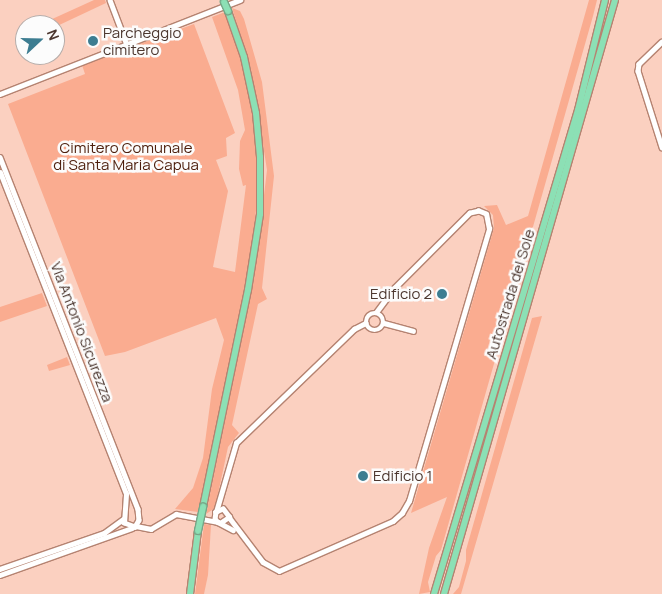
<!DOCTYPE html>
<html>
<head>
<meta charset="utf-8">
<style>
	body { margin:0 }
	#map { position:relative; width:662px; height:594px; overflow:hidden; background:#fbd0c0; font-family:Manrope,sans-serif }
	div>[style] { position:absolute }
	.green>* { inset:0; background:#faac90 }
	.roads { filter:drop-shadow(1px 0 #b58371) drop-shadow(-1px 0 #b58371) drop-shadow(0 1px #b58371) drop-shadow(0 -1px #b58371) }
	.minor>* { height:4.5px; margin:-2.25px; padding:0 2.25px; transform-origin:2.25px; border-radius:2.25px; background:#fff }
	.minor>.ring { margin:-2.25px; padding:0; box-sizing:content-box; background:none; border:4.5px solid #fff; border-radius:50% }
	.highway>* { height:6px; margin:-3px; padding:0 3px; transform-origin:3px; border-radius:3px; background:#8ce0b5 }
	.bridges { filter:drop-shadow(1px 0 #76a586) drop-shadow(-1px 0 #76a586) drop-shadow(0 1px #76a586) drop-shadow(0 -1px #76a586) }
	.highway-bridge>* { height:6px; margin:-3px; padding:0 3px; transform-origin:3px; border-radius:3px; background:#8ce0b5 }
	.dots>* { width:14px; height:14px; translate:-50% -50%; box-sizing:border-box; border:2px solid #fcfcfc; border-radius:50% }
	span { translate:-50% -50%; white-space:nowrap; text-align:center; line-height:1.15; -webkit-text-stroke:5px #fcfcfc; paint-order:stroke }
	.poi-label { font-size:15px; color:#4c372f }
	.left { translate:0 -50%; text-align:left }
	.right { translate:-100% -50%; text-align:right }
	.park-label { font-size:15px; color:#4c1e0c }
	.street-label { font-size:15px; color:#4c372f }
	.north { position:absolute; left:15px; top:15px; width:50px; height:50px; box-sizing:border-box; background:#fcfcfc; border:1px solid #b6adaa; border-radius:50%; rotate:69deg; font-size:14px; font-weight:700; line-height:20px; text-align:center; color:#4c372f }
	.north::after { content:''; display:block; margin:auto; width:18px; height:22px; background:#3d7d91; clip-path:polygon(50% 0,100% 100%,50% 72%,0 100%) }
</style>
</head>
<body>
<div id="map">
	<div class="green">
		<div style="clip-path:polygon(94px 0,105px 0,106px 3px,55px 27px,39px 25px)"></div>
		<div style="clip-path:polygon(589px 0,597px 0,593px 16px,441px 550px,436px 556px,428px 582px,430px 592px,419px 594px,429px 548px,447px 497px,411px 513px,494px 228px,493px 215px,484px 206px,497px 205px,506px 225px,528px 216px)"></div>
		<div style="clip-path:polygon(232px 8px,240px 11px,244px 19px,262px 82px,274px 176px,262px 288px,267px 299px,258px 304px,232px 425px,239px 433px,228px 447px,215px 508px,206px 514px,254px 279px,267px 170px,251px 69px)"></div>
		<div style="clip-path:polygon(225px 12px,242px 62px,255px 123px,258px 193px,249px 272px,198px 512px,175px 509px,193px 488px,203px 458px,212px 389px,224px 340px,216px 318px,125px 352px,105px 356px,8px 104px,85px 74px,82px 65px,194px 24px,235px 133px,226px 138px,227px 156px,216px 160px,228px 191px,213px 267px,235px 272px,246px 185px,243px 186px,239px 169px,240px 141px,245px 130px,238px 90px,212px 17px)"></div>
		<div style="clip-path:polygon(42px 293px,47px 306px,0 322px,0 307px)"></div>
		<div style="clip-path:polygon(542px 316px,461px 594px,453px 594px,459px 587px,466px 561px,466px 550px,532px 318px)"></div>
		<div style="clip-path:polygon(67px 357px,70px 365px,49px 371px,47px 365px)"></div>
		<div style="clip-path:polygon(204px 524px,211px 525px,208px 575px,204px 594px,195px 594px)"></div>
	</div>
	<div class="roads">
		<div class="minor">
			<div style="left:110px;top:0;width:48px;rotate:69.3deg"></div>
			<div style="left:662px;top:42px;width:32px;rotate:136deg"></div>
			<div style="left:639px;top:64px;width:7px;rotate:98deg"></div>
			<div style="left:638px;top:71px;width:80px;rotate:72.5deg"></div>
			<div style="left:0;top:94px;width:258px;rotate:-21.4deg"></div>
			<div style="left:0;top:157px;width:378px;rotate:68.6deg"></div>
			<div style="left:138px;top:509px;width:11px;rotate:85deg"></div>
			<div style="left:139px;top:520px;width:8px;rotate:120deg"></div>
			<div style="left:135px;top:527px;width:12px;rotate:-160deg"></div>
			<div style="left:124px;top:523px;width:29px;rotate:-86deg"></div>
			<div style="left:126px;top:494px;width:345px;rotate:-111.4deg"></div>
			<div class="ring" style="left:366px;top:313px;width:13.5px;height:13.5px"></div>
			<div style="left:384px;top:323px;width:30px;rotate:15deg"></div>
			<div style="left:216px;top:512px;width:72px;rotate:-73.8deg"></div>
			<div style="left:236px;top:443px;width:164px;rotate:-44deg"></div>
			<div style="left:354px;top:329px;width:13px;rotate:-27deg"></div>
			<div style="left:229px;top:517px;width:56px;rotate:52.9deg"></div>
			<div style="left:263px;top:562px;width:18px;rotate:29deg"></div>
			<div style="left:279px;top:571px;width:124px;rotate:-23.7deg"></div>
			<div style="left:393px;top:521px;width:12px;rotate:-42deg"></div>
			<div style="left:402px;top:513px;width:14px;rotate:-60deg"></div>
			<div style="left:409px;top:501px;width:284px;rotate:-73.6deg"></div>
			<div style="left:489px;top:229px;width:15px;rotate:-101deg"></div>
			<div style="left:486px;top:214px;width:8px;rotate:-157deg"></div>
			<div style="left:479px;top:211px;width:9px;rotate:167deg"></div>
			<div style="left:470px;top:213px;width:106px;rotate:135deg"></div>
			<div style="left:395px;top:288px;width:30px;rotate:127deg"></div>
			<div style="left:220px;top:523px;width:11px;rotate:-34deg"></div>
			<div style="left:229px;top:517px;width:10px;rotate:-127deg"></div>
			<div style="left:223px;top:509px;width:8px;rotate:157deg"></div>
			<div style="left:216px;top:512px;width:7px;rotate:98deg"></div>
			<div style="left:215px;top:519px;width:4px;rotate:45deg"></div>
			<div style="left:218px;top:522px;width:17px;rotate:28deg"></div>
			<div style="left:136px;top:526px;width:15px;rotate:11deg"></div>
			<div style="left:151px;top:529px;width:29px;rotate:-31deg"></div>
			<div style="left:176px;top:514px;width:43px;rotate:10.8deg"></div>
			<div style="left:0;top:569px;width:110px;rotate:-19.1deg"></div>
			<div style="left:104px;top:533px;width:24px;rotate:-36deg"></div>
			<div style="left:0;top:575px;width:140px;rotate:-19.6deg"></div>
		</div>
		<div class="highway">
			<div style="left:203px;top:507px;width:222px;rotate:-78.3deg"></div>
			<div style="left:248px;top:290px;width:77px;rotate:-81deg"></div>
			<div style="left:260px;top:214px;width:57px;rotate:-90deg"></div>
			<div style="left:260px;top:157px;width:44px;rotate:-95.2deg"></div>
			<div style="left:256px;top:113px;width:57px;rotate:-102.1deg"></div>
			<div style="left:244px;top:57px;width:49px;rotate:-109.2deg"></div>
			<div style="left:190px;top:594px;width:64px;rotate:-82.8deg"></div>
			<div style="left:434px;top:594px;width:505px;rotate:-73.43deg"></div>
			<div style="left:578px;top:110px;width:113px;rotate:-76.2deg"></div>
			<div style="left:444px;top:594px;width:618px;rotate:-73.94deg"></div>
		</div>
	</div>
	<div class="bridges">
		<div class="highway-bridge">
			<div style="left:224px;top:2px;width:10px;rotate:66deg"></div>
			<div style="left:198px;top:531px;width:25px;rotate:-78deg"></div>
		</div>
	</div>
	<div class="dots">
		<div style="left:93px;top:41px;background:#3d7d91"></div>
		<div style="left:442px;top:294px;background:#3d7d91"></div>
		<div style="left:363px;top:476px;background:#3d7d91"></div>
	</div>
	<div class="poi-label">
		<span class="left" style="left:103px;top:41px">Parcheggio<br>cimitero</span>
		<span class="right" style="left:432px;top:294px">Edificio 2</span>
		<span class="left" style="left:373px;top:476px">Edificio 1</span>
	</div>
	<div class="park-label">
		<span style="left:126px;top:156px">Cimitero Comunale<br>di Santa Maria Capua</span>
	</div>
	<div class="street-label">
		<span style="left:510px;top:294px;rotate:-73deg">Autostrada del Sole</span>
		<span style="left:82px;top:332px;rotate:69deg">Via Antonio Sicurezza</span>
	</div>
	<div class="north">N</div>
</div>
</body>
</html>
